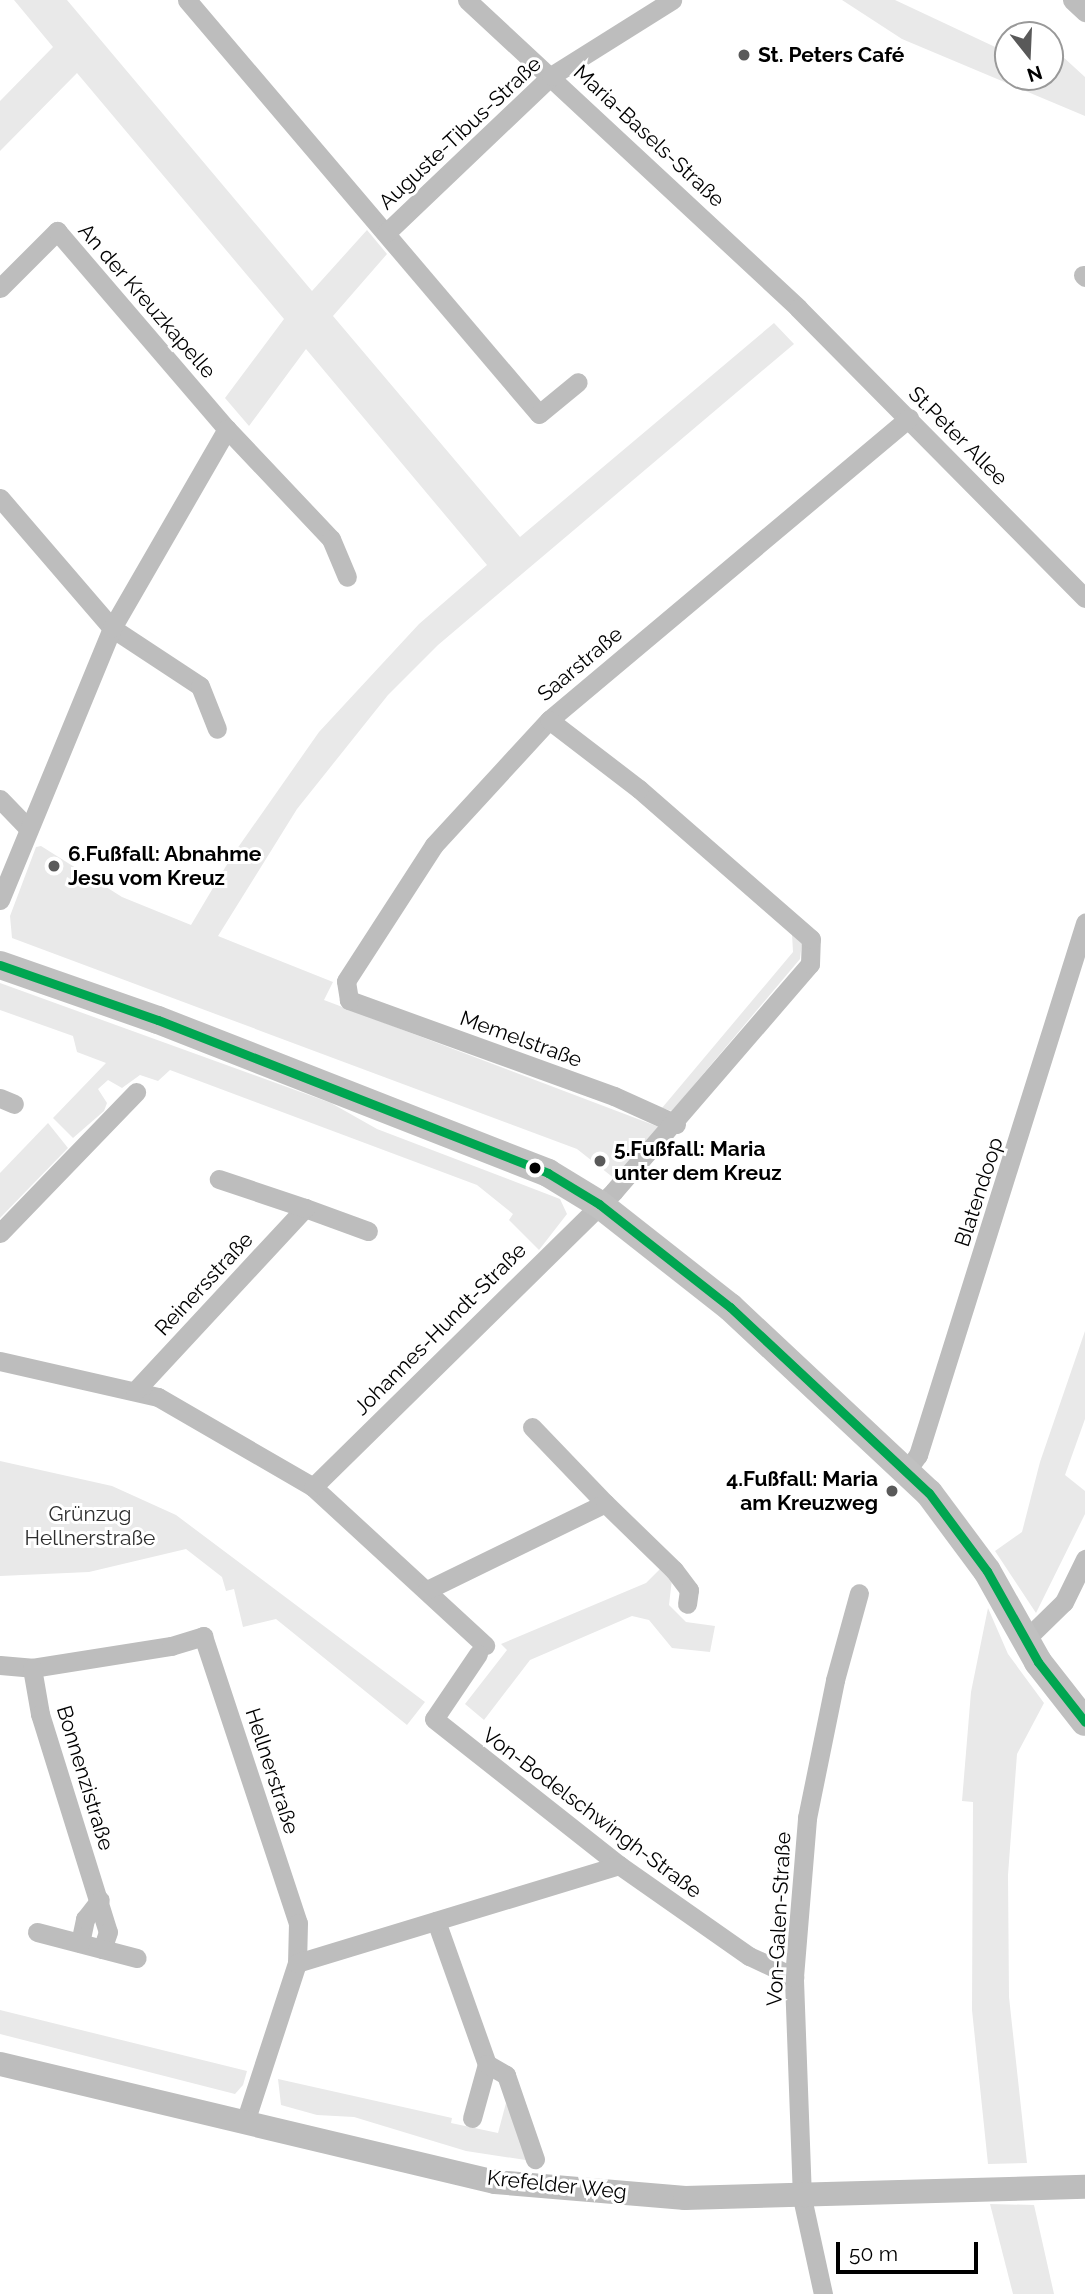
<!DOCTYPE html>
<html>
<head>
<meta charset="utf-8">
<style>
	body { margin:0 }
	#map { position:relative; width:1085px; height:2294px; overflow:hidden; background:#fff; font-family:Raleway,sans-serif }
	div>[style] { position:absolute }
	.green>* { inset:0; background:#e9e9e9 }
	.minor>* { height:19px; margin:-9.5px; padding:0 9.5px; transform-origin:9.5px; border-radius:9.5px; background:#bdbdbd }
	.tertiary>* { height:24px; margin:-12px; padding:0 12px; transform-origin:12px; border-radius:12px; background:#bdbdbd }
	.secondary>* { height:28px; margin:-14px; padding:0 14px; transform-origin:14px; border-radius:14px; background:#c0c0c0 }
	.bus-1>* { height:9px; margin:-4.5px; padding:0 4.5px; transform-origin:4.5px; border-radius:4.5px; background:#00a651 }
	.dots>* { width:19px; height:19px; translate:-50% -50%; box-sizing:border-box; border:4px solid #fff; border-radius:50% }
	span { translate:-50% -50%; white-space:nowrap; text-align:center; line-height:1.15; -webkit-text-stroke:6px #fff; paint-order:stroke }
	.poi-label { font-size:21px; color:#000; font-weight:700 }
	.left { translate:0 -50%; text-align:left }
	.right { translate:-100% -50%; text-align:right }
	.street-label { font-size:21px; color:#000 }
	.park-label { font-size:21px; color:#2e2e2e }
	.north { position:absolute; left:994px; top:21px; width:70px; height:70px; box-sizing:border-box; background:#fff; border:2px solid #999; border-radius:50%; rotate:162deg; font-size:19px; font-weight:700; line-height:28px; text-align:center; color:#000 }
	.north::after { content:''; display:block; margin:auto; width:24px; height:32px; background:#595959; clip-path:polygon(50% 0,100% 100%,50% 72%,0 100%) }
	.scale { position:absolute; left:836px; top:2242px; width:142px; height:32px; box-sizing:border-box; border:4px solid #000; border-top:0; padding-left:9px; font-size:21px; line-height:24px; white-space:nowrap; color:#000; -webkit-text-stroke:5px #fff; paint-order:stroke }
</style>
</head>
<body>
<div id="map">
	<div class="green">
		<div style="clip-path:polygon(14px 0,67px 0,312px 291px,367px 230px,387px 254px,333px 316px,520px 537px,774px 323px,794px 344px,438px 645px,388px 695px,297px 809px,218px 936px,333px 982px,324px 1000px,659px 1127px,615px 1179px,577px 1149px,12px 938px,10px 916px,36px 847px,41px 846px,122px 897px,191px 925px,232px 856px,319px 732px,419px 624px,487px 565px,306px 349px,249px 426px,225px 398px,284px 319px,77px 73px,0 151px,0 101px,53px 47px)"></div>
		<div style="clip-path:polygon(842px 0,895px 0,1008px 53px,1008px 77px,1050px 77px,1062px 56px,1085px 77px,1085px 116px,902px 39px)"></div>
		<div style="clip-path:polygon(792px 934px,802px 942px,800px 959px,672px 1111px,662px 1108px,793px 952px)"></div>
		<div style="clip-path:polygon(0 983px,331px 1103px,377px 1129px,560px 1199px,567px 1214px,539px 1250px,509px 1220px,513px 1214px,477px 1185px,170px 1070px,158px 1081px,140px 1075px,122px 1088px,108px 1080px,98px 1089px,107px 1103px,104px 1111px,73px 1138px,53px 1118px,106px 1063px,77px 1052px,73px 1036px,0 1010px)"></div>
		<div style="clip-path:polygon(48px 1123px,68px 1148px,0 1218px,0 1173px)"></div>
		<div style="clip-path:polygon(1085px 1331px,1085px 1419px,1065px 1475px,1085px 1491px,1085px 1514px,1036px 1613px,995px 1551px,1022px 1532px,1040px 1462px)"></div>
		<div style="clip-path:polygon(0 1461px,112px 1486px,176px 1515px,425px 1702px,407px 1725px,276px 1619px,243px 1627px,234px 1589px,226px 1591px,222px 1577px,186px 1549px,89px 1572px,0 1576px)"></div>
		<div style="clip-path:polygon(661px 1568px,672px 1579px,669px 1605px,686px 1622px,715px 1626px,710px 1652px,672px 1648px,649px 1620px,632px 1616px,530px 1660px,484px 1720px,465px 1704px,507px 1650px,501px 1644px,646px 1583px)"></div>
		<div style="clip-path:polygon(988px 1608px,1008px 1654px,1044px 1703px,1017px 1754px,1008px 1875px,1009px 1997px,1027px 2163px,988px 2164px,972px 2010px,973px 1802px,962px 1801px,971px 1692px)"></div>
		<div style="clip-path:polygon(0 2010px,247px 2071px,243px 2085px,235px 2094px,0 2034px)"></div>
		<div style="clip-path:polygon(278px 2079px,452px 2118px,451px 2123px,498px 2133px,506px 2103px,532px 2161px,466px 2151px,354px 2117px,317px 2115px,281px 2105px)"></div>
		<div style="clip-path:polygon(990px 2204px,1034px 2205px,1054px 2294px,1013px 2294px)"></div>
	</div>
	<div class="minor">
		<div style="left:187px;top:0;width:543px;rotate:49.63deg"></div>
		<div style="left:539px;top:414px;width:50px;rotate:-39.4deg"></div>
		<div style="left:467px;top:0;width:452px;rotate:42.9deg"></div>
		<div style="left:798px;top:308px;width:408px;rotate:45.3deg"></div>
		<div style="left:1072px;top:0;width:18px;rotate:43deg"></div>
		<div style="left:386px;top:233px;width:228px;rotate:-43.6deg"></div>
		<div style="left:551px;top:76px;width:143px;rotate:-32.1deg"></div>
		<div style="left:1083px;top:275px;width:3px;rotate:45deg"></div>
		<div style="left:0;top:288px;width:81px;rotate:-45deg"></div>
		<div style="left:57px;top:231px;width:261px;rotate:49.4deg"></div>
		<div style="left:227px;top:429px;width:151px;rotate:46.6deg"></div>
		<div style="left:331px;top:539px;width:41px;rotate:67.2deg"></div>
		<div style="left:0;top:498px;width:172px;rotate:49.3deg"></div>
		<div style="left:112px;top:628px;width:105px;rotate:33.4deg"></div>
		<div style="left:200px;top:686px;width:46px;rotate:68.4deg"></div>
		<div style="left:0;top:799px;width:39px;rotate:46deg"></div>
		<div style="left:0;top:900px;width:294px;rotate:-67.6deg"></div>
		<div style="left:112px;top:628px;width:230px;rotate:-60deg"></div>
		<div style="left:0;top:1098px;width:15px;rotate:23deg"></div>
		<div style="left:676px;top:1124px;width:68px;rotate:-155.7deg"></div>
		<div style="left:614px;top:1096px;width:282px;rotate:-160.1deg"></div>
		<div style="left:349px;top:1000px;width:19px;rotate:-99deg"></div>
		<div style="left:346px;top:981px;width:162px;rotate:-57.1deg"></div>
		<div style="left:434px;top:845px;width:170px;rotate:-47.4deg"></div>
		<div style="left:549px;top:720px;width:470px;rotate:-40deg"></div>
		<div style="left:305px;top:1208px;width:67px;rotate:20.1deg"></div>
		<div style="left:0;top:1233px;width:196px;rotate:-46deg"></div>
		<div style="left:0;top:1361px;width:162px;rotate:12.8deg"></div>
		<div style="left:158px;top:1397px;width:179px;rotate:30.1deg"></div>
		<div style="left:313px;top:1487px;width:234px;rotate:42.6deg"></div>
		<div style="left:135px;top:1391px;width:250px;rotate:-47.1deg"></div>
		<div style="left:305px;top:1208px;width:91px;rotate:-161.4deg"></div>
		<div style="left:532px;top:1427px;width:105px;rotate:46.2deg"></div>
		<div style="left:907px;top:1470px;width:19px;rotate:-54deg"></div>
		<div style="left:918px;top:1455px;width:558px;rotate:-72.57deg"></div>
		<div style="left:313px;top:1487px;width:422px;rotate:-44.5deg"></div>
		<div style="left:614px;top:1191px;width:300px;rotate:-49.2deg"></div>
		<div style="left:810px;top:964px;width:25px;rotate:-88deg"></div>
		<div style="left:811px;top:939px;width:228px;rotate:-138.9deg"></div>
		<div style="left:639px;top:789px;width:113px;rotate:-142.5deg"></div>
		<div style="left:427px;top:1590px;width:198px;rotate:-26deg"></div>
		<div style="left:605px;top:1503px;width:96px;rotate:44.2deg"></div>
		<div style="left:674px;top:1570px;width:25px;rotate:53deg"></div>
		<div style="left:689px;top:1590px;width:14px;rotate:98deg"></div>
		<div style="left:1025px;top:1640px;width:54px;rotate:-44.3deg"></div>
		<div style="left:1064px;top:1602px;width:48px;rotate:-64deg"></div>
		<div style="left:478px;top:1654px;width:78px;rotate:124.1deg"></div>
		<div style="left:434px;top:1719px;width:236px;rotate:38.3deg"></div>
		<div style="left:619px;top:1865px;width:159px;rotate:35deg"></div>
		<div style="left:749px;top:1956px;width:50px;rotate:25deg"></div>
		<div style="left:0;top:1665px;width:32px;rotate:5deg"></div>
		<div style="left:32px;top:1668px;width:141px;rotate:-9deg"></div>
		<div style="left:171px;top:1646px;width:34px;rotate:-17deg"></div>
		<div style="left:203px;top:1636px;width:302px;rotate:71.7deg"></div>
		<div style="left:298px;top:1923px;width:40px;rotate:91.4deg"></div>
		<div style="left:297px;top:1963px;width:164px;rotate:108.1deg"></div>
		<div style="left:32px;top:1668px;width:47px;rotate:80.1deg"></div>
		<div style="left:40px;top:1714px;width:228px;rotate:72.7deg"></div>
		<div style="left:108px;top:1932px;width:18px;rotate:109deg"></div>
		<div style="left:436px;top:1921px;width:152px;rotate:70.4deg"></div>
		<div style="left:487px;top:2064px;width:56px;rotate:105.5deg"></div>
		<div style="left:37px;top:1932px;width:103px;rotate:14.6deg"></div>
		<div style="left:80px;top:1943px;width:25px;rotate:-78deg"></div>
		<div style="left:85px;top:1919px;width:24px;rotate:-52deg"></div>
		<div style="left:297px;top:1963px;width:337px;rotate:-16.9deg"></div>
		<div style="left:487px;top:2064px;width:22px;rotate:30deg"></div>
		<div style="left:506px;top:2075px;width:89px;rotate:71deg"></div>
		<div style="left:823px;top:2294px;width:98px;rotate:-102.3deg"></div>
		<div style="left:802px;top:2198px;width:221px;rotate:-92.1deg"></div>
		<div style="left:794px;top:1977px;width:160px;rotate:-85.3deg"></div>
		<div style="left:807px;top:1818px;width:141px;rotate:-78.5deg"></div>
		<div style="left:835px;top:1680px;width:90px;rotate:-74.6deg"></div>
	</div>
	<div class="tertiary">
		<div style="left:0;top:2064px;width:509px;rotate:13.41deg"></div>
		<div style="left:495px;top:2182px;width:191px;rotate:4.8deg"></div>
		<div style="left:685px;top:2198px;width:400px;rotate:-1.6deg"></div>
	</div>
	<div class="secondary">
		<div style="left:0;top:965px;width:167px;rotate:19.2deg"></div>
		<div style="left:158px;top:1020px;width:419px;rotate:21.4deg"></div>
		<div style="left:548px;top:1173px;width:60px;rotate:31.3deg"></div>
		<div style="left:599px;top:1204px;width:167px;rotate:38.2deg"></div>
		<div style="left:730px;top:1307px;width:272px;rotate:43.1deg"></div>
		<div style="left:929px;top:1493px;width:97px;rotate:53.4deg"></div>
		<div style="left:987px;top:1571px;width:104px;rotate:60.7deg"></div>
		<div style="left:1038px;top:1662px;width:76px;rotate:51.9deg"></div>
	</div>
	<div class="bus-1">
		<div style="left:0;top:965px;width:167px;rotate:19.2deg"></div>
		<div style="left:158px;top:1020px;width:419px;rotate:21.4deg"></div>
		<div style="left:548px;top:1173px;width:60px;rotate:31.3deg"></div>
		<div style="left:599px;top:1204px;width:167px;rotate:38.2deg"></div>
		<div style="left:730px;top:1307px;width:272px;rotate:43.1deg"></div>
		<div style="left:929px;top:1493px;width:97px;rotate:53.4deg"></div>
		<div style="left:987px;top:1571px;width:104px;rotate:60.7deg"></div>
		<div style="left:1038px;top:1662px;width:76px;rotate:51.9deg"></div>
	</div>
	<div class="dots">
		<div style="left:744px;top:55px;background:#595959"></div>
		<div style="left:54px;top:866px;background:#595959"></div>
		<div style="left:600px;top:1161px;background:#595959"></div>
		<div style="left:535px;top:1168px;background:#000"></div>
		<div style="left:892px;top:1491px;background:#595959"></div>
	</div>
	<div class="poi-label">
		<span class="left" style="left:758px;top:55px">St. Peters Café</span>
		<span class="left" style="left:68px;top:866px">6.Fußfall: Abnahme<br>Jesu vom Kreuz</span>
		<span class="left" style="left:614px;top:1161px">5.Fußfall: Maria<br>unter dem Kreuz</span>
		<span class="right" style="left:878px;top:1491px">4.Fußfall: Maria<br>am Kreuzweg</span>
	</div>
	<div class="street-label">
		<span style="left:460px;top:133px;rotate:-43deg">Auguste-Tibus-Straße</span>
		<span style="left:649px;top:136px;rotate:43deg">Maria-Basels-Straße</span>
		<span style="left:147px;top:301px;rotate:49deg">An der Kreuzkapelle</span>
		<span style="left:958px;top:436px;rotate:45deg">St.Peter Allee</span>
		<span style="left:580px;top:664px;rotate:-40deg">Saarstraße</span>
		<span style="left:521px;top:1039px;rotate:20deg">Memelstraße</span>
		<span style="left:979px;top:1192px;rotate:-72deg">Blatendoop</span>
		<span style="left:204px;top:1284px;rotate:-47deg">Reinersstraße</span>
		<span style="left:440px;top:1329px;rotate:-45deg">Johannes-Hundt-Straße</span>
		<span style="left:272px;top:1771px;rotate:72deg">Hellnerstraße</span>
		<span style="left:85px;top:1778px;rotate:73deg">Bonnenzistraße</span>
		<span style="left:592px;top:1813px;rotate:37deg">Von-Bodelschwingh-Straße</span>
		<span style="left:779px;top:1919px;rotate:-87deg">Von-Galen-Straße</span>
		<span style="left:557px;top:2185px;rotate:6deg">Krefelder Weg</span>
	</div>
	<div class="park-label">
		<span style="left:90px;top:1526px">Grünzug<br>Hellnerstraße</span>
	</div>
	<div class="north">N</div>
	<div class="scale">50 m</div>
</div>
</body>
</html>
